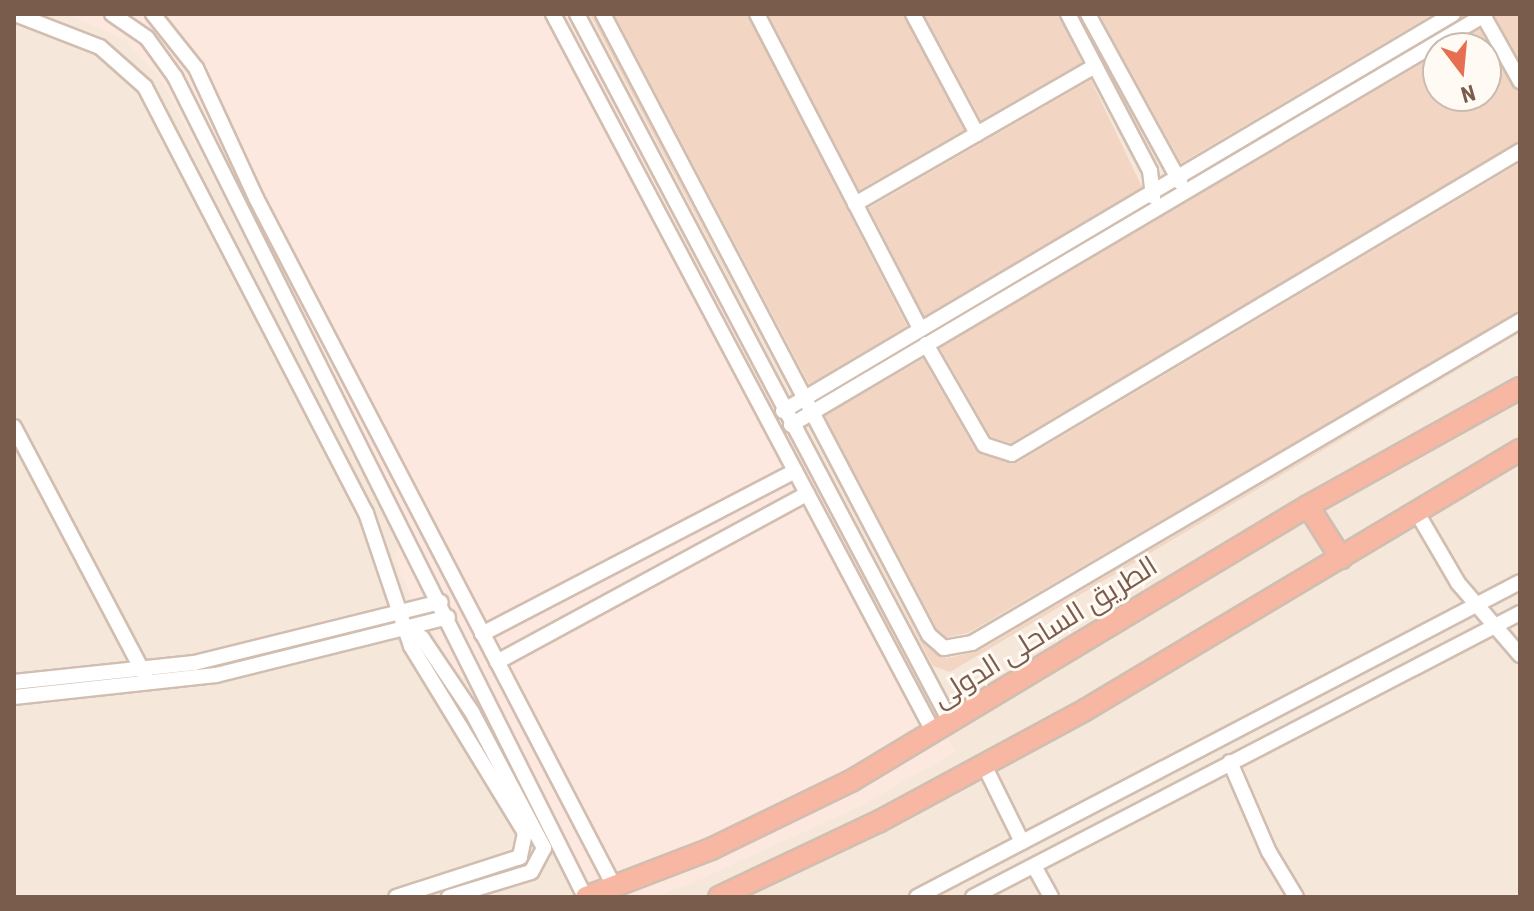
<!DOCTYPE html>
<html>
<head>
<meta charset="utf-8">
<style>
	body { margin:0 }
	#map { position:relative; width:1534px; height:911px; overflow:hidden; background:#fdf6ec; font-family:"Roboto Condensed",Cairo,sans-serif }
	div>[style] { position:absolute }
	.residential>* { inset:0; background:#f5e8da }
	.commercial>* { inset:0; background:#fde8e0 }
	.building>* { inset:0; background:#f3d5c3 }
	.roads { filter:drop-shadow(2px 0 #d1beb0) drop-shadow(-2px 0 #d1beb0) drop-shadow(0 2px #d1beb0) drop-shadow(0 -2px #d1beb0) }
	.minor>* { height:14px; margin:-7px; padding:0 7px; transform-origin:7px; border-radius:7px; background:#fff }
	.highway>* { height:20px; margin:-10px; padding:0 10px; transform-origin:10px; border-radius:10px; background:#f7b7a3 }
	span { translate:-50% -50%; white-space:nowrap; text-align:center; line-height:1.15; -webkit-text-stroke:6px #fffaf3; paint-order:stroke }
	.street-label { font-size:28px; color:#7a5c4d }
	.frame { position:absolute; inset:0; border:16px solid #7a5c4d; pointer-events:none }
	.north { position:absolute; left:1422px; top:32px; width:80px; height:80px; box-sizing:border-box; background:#fffaf3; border:2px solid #cabbb1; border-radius:50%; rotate:164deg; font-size:22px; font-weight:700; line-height:32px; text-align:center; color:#7a5c4d }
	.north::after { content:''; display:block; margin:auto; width:28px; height:36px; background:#e76f51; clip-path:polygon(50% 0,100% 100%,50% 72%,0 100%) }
</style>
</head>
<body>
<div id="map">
	<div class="residential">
		<div style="clip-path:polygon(evenodd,14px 14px,1520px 14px,1520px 897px,14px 897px,14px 14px,1438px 48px,1486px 48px,1486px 96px,1438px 96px,1438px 48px)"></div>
	</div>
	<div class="commercial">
		<div style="clip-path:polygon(66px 14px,567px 14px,956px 752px,858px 807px,690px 884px,654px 897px,593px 897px,475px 686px,456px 672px,411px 595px,396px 562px,400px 527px,158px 75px,124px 39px)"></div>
	</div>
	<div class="building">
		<div style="clip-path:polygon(590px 14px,593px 14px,790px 395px)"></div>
		<div style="clip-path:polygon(614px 14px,747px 14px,907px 326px,809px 384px)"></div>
		<div style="clip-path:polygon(768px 14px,903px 14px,964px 130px,859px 190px)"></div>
		<div style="clip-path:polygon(924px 14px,1058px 14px,1082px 62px,981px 120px)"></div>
		<div style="clip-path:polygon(1099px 14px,1433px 14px,1181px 163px)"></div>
		<div style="clip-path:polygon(1496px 14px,1520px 14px,1520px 61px,1495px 17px)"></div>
		<div style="clip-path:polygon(1480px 29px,1520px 91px,1520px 141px,1011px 443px,991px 437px,940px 348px,1438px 54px,1438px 96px,1486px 96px,1486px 48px,1448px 48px)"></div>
		<div style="clip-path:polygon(1091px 80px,1142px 187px,924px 316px,869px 208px)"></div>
		<div style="clip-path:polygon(1520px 163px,1520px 311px,968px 633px,947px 637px,937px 629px,825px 416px,923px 359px,976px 451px,1017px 463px)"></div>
		<div style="clip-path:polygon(1520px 333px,950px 672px,933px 666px,807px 427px,920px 640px,946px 658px,977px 652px)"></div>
	</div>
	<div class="roads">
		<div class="minor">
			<div style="left:15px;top:14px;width:91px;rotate:21.2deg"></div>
			<div style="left:100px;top:47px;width:60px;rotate:41.6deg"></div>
			<div style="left:145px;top:87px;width:480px;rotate:62.6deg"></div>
			<div style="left:366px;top:513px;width:140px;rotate:71.3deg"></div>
			<div style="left:411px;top:646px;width:219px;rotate:58.6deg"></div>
			<div style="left:525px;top:833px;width:25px;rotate:102deg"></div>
			<div style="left:520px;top:857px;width:130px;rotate:162.1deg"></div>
			<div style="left:112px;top:14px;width:42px;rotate:34.4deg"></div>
			<div style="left:147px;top:38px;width:48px;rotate:54.3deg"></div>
			<div style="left:175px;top:77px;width:917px;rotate:63.43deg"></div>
			<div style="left:153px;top:14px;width:69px;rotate:51.5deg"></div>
			<div style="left:196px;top:68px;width:143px;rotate:65.2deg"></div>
			<div style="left:256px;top:198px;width:776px;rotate:62.51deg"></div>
			<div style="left:553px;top:14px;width:814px;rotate:62.08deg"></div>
			<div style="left:577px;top:14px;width:802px;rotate:62.19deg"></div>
			<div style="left:603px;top:14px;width:701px;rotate:62.3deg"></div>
			<div style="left:929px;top:635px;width:20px;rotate:41deg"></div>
			<div style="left:944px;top:648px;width:28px;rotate:-10deg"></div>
			<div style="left:972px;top:643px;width:636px;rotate:-30.44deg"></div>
			<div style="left:757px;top:14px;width:355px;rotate:62.6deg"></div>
			<div style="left:913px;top:14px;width:136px;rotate:61.9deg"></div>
			<div style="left:1068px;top:14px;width:177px;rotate:62.4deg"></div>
			<div style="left:1150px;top:171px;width:26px;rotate:83deg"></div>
			<div style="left:1088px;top:14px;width:192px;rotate:61.3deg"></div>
			<div style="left:1483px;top:15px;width:76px;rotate:60.7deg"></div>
			<div style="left:855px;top:204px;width:277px;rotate:-29.9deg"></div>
			<div style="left:926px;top:344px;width:116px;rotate:60.1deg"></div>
			<div style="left:984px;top:445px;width:29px;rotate:18deg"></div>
			<div style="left:1012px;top:454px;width:592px;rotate:-30.81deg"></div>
			<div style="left:783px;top:411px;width:779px;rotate:-30.65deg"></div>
			<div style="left:791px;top:425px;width:807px;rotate:-30.6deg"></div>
			<div style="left:14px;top:427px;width:280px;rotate:62.2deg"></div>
			<div style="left:1416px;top:511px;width:83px;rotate:59.7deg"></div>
			<div style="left:1458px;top:583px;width:95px;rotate:49.3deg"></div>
			<div style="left:407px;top:627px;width:19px;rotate:36deg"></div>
			<div style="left:422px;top:638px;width:89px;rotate:56deg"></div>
			<div style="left:472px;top:712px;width:154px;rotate:62.1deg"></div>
			<div style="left:544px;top:848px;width:27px;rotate:118deg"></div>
			<div style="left:531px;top:872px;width:86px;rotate:163deg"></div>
			<div style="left:482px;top:634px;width:353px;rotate:-27.5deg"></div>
			<div style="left:497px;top:662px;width:353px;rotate:-28.5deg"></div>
			<div style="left:14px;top:682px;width:181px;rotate:-6deg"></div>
			<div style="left:194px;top:663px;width:254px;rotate:-13.9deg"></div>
			<div style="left:14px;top:697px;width:203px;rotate:-6.2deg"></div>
			<div style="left:216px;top:675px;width:239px;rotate:-14deg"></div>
			<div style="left:1230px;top:762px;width:98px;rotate:66.6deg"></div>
			<div style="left:1269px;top:852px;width:52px;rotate:59deg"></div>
			<div style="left:984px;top:765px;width:86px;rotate:63.7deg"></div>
			<div style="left:1034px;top:866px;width:35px;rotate:61deg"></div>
			<div style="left:917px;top:897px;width:680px;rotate:-27.58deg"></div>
			<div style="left:973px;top:897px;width:616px;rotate:-27.44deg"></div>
		</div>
		<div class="highway">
			<div style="left:1308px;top:506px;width:62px;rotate:57.6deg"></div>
			<div style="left:586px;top:897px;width:134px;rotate:-21deg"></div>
			<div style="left:711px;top:849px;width:156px;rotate:-25.9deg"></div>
			<div style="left:851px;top:781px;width:533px;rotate:-31.04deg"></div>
			<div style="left:1308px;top:506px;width:243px;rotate:-29.1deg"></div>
			<div style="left:719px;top:897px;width:176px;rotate:-25.3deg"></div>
			<div style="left:878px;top:822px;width:235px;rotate:-28.4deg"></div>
			<div style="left:1085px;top:710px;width:507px;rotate:-30.87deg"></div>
		</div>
	</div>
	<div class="street-label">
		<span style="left:1045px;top:632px;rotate:-32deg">الطريق الساحلى الدولى</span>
	</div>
	<div class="frame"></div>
	<div class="north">N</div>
</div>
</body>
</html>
